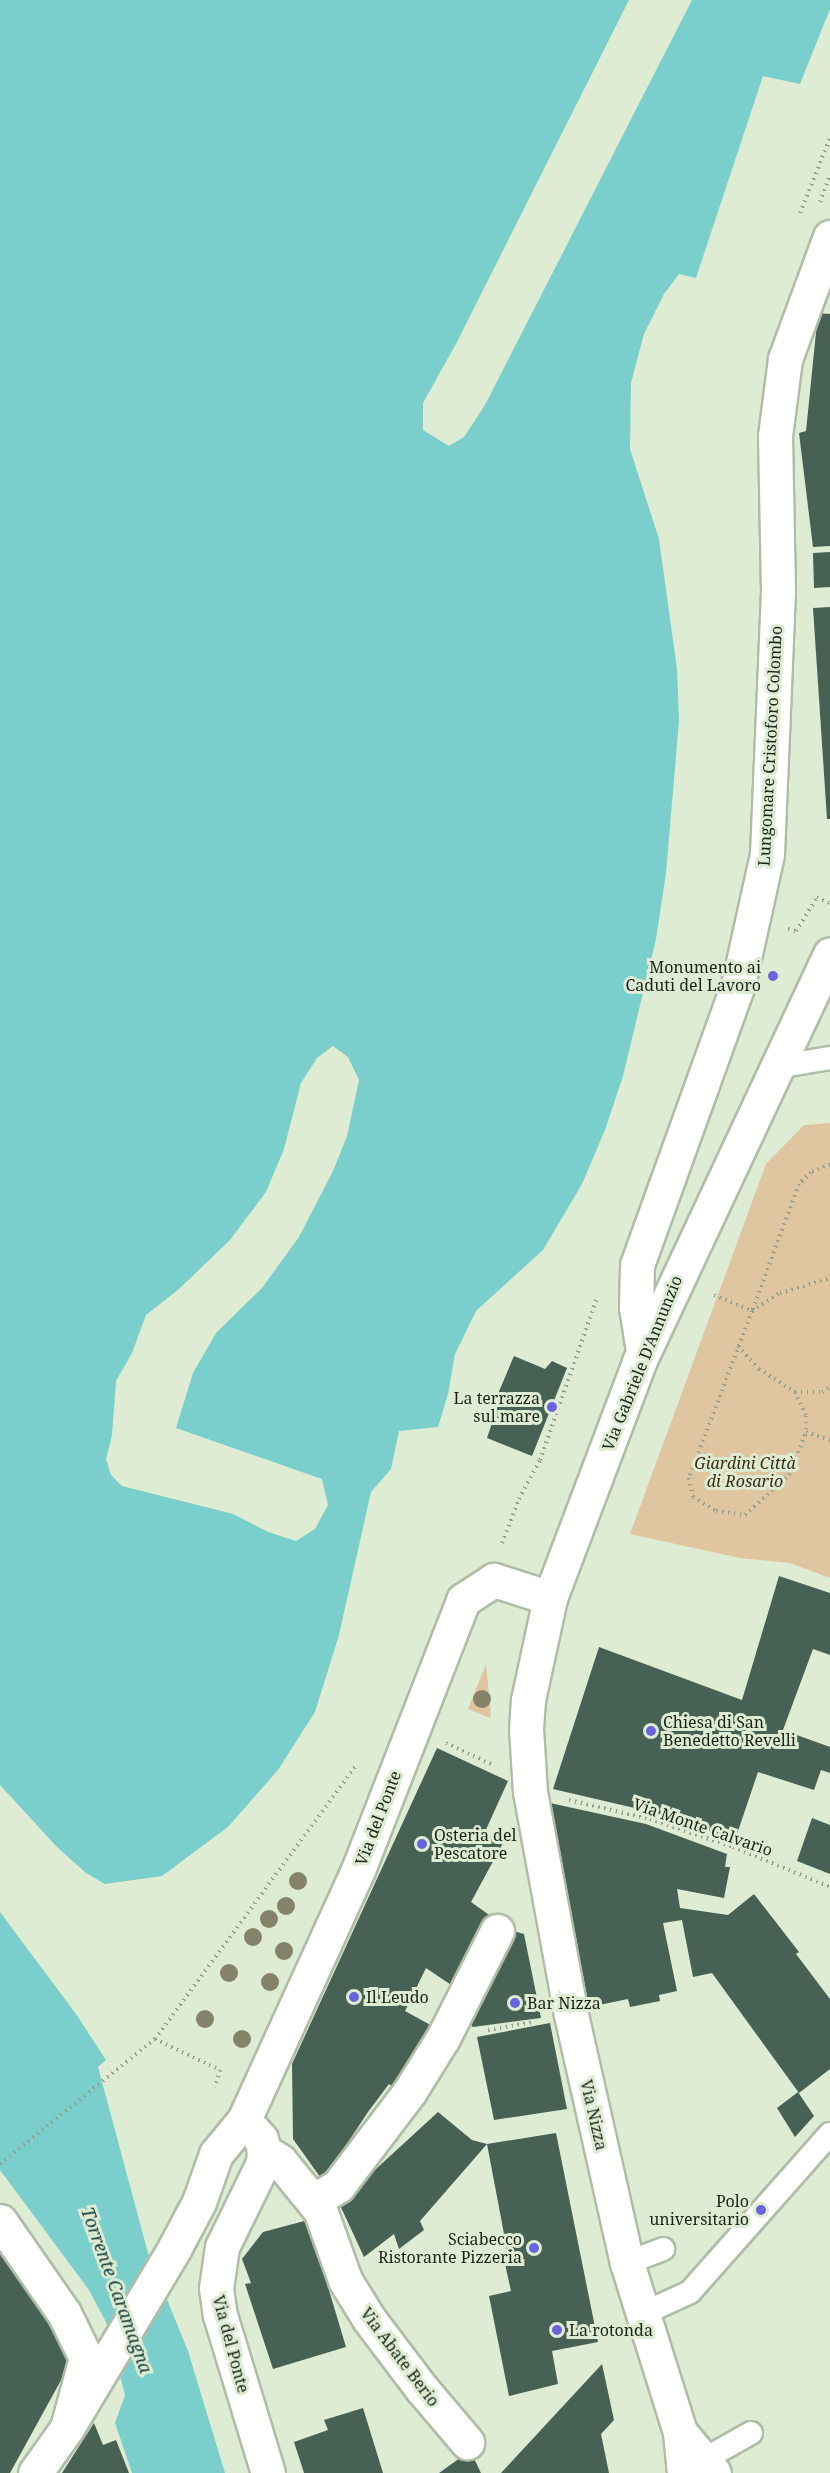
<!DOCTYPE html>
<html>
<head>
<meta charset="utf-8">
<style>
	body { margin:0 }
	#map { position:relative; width:830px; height:2473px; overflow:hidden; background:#ddecd3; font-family:"Noto Serif",serif }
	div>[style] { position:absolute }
	.green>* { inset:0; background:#e0c5a1 }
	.water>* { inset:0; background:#7acfcd }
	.pier>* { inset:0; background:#ddecd3 }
	.building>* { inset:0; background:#486155 }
	.path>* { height:4px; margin-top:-2px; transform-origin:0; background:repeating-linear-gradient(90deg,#949f8d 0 1.5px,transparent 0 6px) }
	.roads { filter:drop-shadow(2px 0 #afbda6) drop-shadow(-2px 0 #afbda6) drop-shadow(0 2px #afbda6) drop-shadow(0 -2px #afbda6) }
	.service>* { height:22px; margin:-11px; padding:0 11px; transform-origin:11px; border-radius:11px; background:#fff }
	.minor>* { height:33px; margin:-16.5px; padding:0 16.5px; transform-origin:16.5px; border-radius:16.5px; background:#fff }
	.primary>* { height:33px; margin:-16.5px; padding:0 16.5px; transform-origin:16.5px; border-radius:16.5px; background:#fff }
	.trees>* { width:18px; height:18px; margin:-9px; border-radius:50%; background:#848269 }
	.dots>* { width:16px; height:16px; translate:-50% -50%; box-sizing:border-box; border:3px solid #ddecd3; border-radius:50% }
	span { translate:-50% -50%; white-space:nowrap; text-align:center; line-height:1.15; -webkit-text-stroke:6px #ddecd3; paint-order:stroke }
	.street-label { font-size:16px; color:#1d2219 }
	.poi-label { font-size:16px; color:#1d2219 }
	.right { translate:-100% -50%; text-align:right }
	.left { translate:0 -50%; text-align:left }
	.park-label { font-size:16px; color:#3c2b13; font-style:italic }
	.water-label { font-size:18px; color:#153e3d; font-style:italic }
</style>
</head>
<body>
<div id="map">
	<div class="green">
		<div style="clip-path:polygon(830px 1123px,830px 1578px,790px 1563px,740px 1558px,630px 1534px,766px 1164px,804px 1125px)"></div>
		<div style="clip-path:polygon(486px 1664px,491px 1715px,490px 1718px,468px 1709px)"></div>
	</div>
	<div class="water">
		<div style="clip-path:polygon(0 0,629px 0,457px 342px,423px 403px,423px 430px,449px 446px,464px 437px,485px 405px,692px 0,830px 0,830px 9px,800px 84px,763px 76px,696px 278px,679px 274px,664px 294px,644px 334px,631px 383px,630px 449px,659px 539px,677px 669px,679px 721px,666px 873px,656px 939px,623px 1076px,605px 1130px,582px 1184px,543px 1250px,476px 1311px,455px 1354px,448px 1394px,438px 1427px,399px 1431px,391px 1469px,371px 1492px,339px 1635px,315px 1712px,278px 1770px,228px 1827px,162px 1876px,105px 1884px,86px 1873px,57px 1847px,0 1785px)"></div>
		<div style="clip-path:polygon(0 1912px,76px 2014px,106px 2060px,98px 2067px,148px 2253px,188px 2351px,225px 2473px,132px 2473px,115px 2423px,125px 2395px,106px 2322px,89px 2290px,0 2170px)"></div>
	</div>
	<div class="pier">
		<div style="clip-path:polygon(333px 1046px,348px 1057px,359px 1080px,347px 1136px,333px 1171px,299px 1237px,262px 1288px,216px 1333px,193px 1373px,176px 1428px,322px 1479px,328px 1505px,315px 1529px,296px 1541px,268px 1532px,233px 1514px,122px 1486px,111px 1475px,106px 1459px,112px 1435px,116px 1381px,132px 1353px,146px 1315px,179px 1289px,230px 1240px,266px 1192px,284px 1149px,301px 1083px,317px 1058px)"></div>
	</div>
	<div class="building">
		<div style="clip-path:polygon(818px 313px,830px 314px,830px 546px,813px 547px,799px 433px,806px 431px)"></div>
		<div style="clip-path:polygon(830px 552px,830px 587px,814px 588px,813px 553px)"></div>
		<div style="clip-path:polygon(830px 607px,830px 819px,827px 819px,813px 608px)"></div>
		<div style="clip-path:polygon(514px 1356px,545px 1369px,552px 1361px,567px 1368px,532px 1456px,487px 1438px,499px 1402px,497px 1396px)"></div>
		<div style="clip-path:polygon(779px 1576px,830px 1593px,830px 1655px,813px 1649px,783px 1730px,830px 1747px,830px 1773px,821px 1770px,814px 1790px,758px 1772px,735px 1840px,656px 1813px,553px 1789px,599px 1647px,742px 1700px)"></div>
		<div style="clip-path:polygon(437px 1748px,508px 1781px,484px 1834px,503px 1843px,471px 1902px,492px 1917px,460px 1991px,426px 1968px,405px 2011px,434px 2027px,394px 2088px,389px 2084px,368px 2112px,337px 2159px,342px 2166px,323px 2181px,293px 2139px,292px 2064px)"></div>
		<div style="clip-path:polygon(550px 1803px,646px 1824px,727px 1854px,725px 1867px,730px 1867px,724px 1898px,677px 1889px,680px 1908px,728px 1915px,754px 1894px,799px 1952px,796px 1954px,830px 1999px,830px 2069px,799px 2093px,712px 1973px,693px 1977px,682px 1920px,663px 1923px,677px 1991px,659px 1995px,660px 2001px,630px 2007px,628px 1999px,589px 2007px)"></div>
		<div style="clip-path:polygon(812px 1818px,830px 1825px,830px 1874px,797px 1861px)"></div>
		<div style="clip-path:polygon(506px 1929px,524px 1934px,541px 2018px,473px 2027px,460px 2018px)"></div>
		<div style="clip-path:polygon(550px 2023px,567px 2109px,494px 2120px,477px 2037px)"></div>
		<div style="clip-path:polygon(798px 2092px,814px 2116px,795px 2137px,777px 2108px)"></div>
		<div style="clip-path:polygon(438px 2112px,472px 2140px,487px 2144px,420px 2221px,424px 2230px,399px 2249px,394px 2234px,364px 2257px,339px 2203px)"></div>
		<div style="clip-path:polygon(556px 2133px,598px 2342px,552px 2351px,558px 2384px,509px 2396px,489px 2296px,511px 2291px,503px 2255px,508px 2255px,487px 2144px)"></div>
		<div style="clip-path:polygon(308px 2220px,346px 2347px,273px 2369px,245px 2284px,251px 2283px,242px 2259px,263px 2232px)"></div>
		<div style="clip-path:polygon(0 2249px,77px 2360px,65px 2373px,10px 2473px,0 2473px)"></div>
		<div style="clip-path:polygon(602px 2364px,614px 2420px,601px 2434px,609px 2473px,501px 2473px)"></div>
		<div style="clip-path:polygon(363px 2408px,383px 2473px,304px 2473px,294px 2442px,328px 2430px,324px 2420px)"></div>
		<div style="clip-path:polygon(94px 2423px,103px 2445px,116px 2440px,129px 2473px,62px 2473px)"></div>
		<div style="clip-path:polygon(470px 2450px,481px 2473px,439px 2473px,460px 2458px)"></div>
	</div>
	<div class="path">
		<div style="left:820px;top:202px;width:29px;rotate:-70deg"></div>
		<div style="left:800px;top:213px;width:81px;rotate:-68.2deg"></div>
		<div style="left:788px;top:929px;width:8px;rotate:14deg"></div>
		<div style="left:796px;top:931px;width:40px;rotate:-58deg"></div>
		<div style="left:817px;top:897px;width:15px;rotate:28deg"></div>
		<div style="left:830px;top:1164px;width:21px;rotate:157deg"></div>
		<div style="left:811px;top:1172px;width:17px;rotate:135deg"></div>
		<div style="left:799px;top:1184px;width:135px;rotate:110.3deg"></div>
		<div style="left:752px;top:1311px;width:33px;rotate:-33deg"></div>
		<div style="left:780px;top:1293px;width:52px;rotate:-16.7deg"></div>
		<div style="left:714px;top:1295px;width:41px;rotate:22.8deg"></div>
		<div style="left:752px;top:1311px;width:178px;rotate:110.7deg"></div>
		<div style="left:689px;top:1478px;width:19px;rotate:78deg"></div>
		<div style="left:693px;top:1497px;width:27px;rotate:31deg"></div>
		<div style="left:716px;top:1511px;width:29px;rotate:8deg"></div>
		<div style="left:745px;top:1515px;width:59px;rotate:-42.3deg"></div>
		<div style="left:789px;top:1475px;width:46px;rotate:-68.4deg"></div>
		<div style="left:806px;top:1432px;width:25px;rotate:18deg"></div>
		<div style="left:738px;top:1346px;width:31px;rotate:48deg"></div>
		<div style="left:759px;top:1369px;width:43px;rotate:32.6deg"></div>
		<div style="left:795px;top:1392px;width:26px;rotate:65deg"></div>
		<div style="left:806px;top:1416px;width:16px;rotate:90deg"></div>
		<div style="left:795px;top:1392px;width:27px"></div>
		<div style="left:822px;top:1392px;width:9px;rotate:-32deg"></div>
		<div style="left:502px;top:1543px;width:47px;rotate:-68.9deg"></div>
		<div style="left:519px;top:1499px;width:44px;rotate:-61.7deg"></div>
		<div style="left:540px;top:1460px;width:172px;rotate:-70.6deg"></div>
		<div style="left:446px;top:1743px;width:50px;rotate:25deg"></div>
		<div style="left:569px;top:1800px;width:83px;rotate:13.2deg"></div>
		<div style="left:650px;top:1819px;width:88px;rotate:18.6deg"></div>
		<div style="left:733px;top:1847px;width:105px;rotate:22.4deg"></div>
		<div style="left:488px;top:2030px;width:47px;rotate:-9.9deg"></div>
		<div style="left:155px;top:2039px;width:72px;rotate:25.5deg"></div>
		<div style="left:220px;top:2070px;width:18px;rotate:106deg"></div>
		<div style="left:0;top:2164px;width:199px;rotate:-38.9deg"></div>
		<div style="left:155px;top:2039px;width:341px;rotate:-53.7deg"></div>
	</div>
	<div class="roads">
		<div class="service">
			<div style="left:776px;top:1067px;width:55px;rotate:-9.5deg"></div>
			<div style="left:627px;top:2263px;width:39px;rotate:-21deg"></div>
			<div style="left:642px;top:2314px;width:53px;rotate:-24.6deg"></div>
			<div style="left:690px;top:2292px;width:211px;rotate:-48.5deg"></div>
			<div style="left:703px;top:2460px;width:55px;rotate:-29.4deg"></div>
		</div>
		<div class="minor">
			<div style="left:643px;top:1351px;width:45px;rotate:-99deg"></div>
			<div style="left:636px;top:1307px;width:42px;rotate:-88.6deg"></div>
			<div style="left:637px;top:1265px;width:298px;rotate:-70.2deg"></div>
			<div style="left:738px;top:985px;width:134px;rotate:-77.5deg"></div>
			<div style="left:767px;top:854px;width:263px;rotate:-87.6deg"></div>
			<div style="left:778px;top:591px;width:155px;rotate:-91.1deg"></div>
			<div style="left:775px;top:436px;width:78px;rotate:-82.6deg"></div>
			<div style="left:785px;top:359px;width:130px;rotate:-69.8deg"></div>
			<div style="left:244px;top:2120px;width:25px;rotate:48deg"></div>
			<div style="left:261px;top:2139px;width:12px;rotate:76deg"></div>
			<div style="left:264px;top:2151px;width:12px;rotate:95deg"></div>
			<div style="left:263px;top:2163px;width:93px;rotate:116deg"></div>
			<div style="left:222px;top:2247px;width:41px;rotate:98.3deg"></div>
			<div style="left:216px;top:2288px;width:27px;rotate:82deg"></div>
			<div style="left:220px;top:2315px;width:165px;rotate:73.1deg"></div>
			<div style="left:264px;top:2151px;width:19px;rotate:32deg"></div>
			<div style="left:280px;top:2161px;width:63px;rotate:50.8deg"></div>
			<div style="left:320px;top:2210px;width:74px;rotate:70.3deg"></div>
			<div style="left:345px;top:2280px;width:46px;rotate:58.4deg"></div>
			<div style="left:369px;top:2319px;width:88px;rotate:52.9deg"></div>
			<div style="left:422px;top:2389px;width:70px;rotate:49.7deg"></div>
			<div style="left:313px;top:2201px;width:29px;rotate:-31deg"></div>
			<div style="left:338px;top:2186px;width:119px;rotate:-52.8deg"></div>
			<div style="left:410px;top:2091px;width:62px;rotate:-58.1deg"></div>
			<div style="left:443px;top:2038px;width:120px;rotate:-63.2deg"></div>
			<div style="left:0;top:2221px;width:112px;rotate:55.2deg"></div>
			<div style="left:64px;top:2313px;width:50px;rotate:63.9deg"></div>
			<div style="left:86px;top:2358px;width:73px;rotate:105.2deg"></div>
			<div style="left:67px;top:2428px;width:55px;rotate:125.4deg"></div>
			<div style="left:67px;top:2428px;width:209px;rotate:-59.1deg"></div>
			<div style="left:174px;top:2249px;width:53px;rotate:-62deg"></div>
			<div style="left:199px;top:2202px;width:51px;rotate:-70.5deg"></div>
			<div style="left:216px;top:2154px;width:44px;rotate:-50.5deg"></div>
			<div style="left:244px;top:2120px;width:275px;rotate:-65.5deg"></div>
			<div style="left:358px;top:1870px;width:290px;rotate:-68.7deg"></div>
			<div style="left:463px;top:1600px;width:37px;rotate:-33deg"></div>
			<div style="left:494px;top:1580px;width:59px;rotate:17.8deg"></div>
		</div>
		<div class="primary">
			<div style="left:680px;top:2432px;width:53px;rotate:50.3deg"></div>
			<div style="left:684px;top:2473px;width:41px;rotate:-95.6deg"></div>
			<div style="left:680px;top:2432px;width:177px;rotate:-107.4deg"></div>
			<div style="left:627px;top:2263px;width:254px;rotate:-102.7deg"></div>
			<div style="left:571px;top:2015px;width:227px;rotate:-100.4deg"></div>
			<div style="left:530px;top:1792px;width:64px;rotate:-93.6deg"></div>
			<div style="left:526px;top:1728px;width:28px;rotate:-86deg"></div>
			<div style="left:528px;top:1700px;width:104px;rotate:-77.8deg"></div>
			<div style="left:550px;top:1598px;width:252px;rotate:-69.3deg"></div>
			<div style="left:639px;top:1362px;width:450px;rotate:-64.9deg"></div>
		</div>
	</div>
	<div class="trees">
		<div style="left:482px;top:1699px"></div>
		<div style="left:298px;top:1881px"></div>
		<div style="left:286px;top:1906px"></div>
		<div style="left:269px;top:1919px"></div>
		<div style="left:253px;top:1937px"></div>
		<div style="left:284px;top:1951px"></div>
		<div style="left:229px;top:1973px"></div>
		<div style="left:270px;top:1982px"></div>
		<div style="left:205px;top:2019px"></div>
		<div style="left:242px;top:2039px"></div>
	</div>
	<div class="dots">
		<div style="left:773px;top:976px;background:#6b63dd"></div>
		<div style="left:552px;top:1407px;background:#6b63dd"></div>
		<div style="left:651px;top:1731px;background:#6b63dd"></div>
		<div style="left:422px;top:1844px;background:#6b63dd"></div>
		<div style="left:354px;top:1997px;background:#6b63dd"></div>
		<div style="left:515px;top:2003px;background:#6b63dd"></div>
		<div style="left:761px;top:2210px;background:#6b63dd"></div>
		<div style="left:534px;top:2248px;background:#6b63dd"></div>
		<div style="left:557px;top:2330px;background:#6b63dd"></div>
	</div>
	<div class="street-label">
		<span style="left:770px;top:746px;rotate:-87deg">Lungomare Cristoforo Colombo</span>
		<span style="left:642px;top:1363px;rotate:-68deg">Via Gabriele D'Annunzio</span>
		<span style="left:378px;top:1818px;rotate:-69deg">Via del Ponte</span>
		<span style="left:703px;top:1827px;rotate:19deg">Via Monte Calvario</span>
		<span style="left:594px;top:2115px;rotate:77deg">Via Nizza</span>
		<span style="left:231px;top:2344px;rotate:75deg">Via del Ponte</span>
		<span style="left:400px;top:2357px;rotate:53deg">Via Abate Berio</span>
	</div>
	<div class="poi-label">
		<span class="right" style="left:761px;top:976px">Monumento ai<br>Caduti del Lavoro</span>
		<span class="right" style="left:540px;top:1407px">La terrazza<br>sul mare</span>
		<span class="left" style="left:663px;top:1731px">Chiesa di San<br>Benedetto Revelli</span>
		<span class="left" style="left:434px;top:1844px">Osteria del<br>Pescatore</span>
		<span class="left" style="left:366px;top:1997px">Il Leudo</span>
		<span class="left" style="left:527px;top:2003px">Bar Nizza</span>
		<span class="right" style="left:749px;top:2210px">Polo<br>universitario</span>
		<span class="right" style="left:522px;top:2248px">Sciabecco<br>Ristorante Pizzeria</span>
		<span class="left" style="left:569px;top:2330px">La rotonda</span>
	</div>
	<div class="park-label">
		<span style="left:745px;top:1472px">Giardini Città<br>di Rosario</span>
	</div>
	<div class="water-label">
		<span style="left:117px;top:2290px;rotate:70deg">Torrente Caramagna</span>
	</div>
</div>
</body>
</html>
